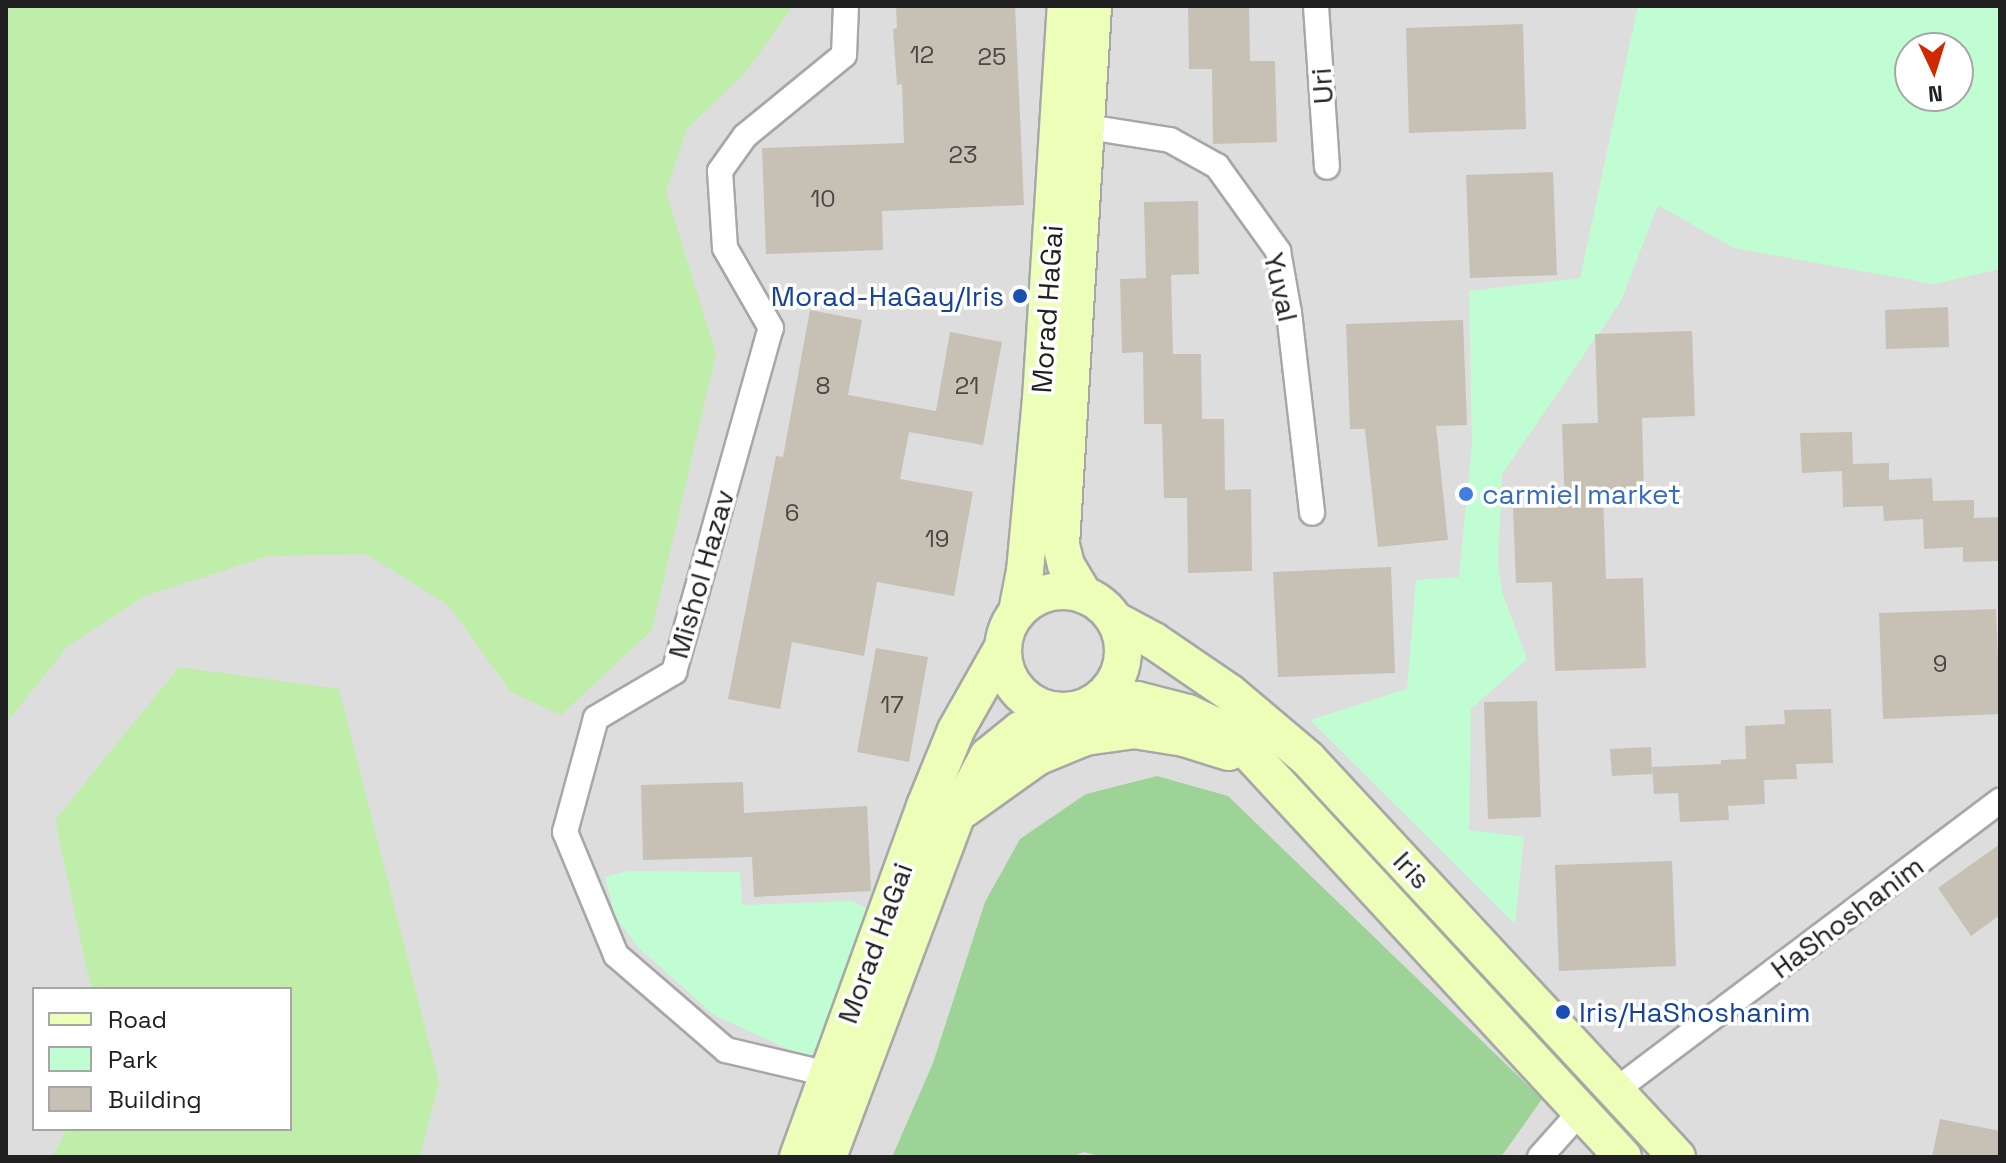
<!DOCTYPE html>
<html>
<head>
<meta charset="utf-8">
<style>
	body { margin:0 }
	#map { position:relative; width:2006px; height:1163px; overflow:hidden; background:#f1f0e6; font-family:"Space Grotesk",sans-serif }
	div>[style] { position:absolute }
	.residential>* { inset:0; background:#dedddd }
	.grass>* { inset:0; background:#beeea9 }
	.forest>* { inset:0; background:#9ed398 }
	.park>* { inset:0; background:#c1fdd2 }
	.building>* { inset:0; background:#c6c0b5 }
	.roads { filter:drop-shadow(2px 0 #a7a7a7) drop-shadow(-2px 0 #a7a7a7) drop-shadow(0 2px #a7a7a7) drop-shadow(0 -2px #a7a7a7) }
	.street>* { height:24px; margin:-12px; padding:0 12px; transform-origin:12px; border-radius:12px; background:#fff }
	.secondary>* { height:36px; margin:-18px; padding:0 18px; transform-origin:18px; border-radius:18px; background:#ecfeb8 }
	.secondary>.ring { margin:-18px; padding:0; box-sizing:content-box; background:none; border:36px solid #ecfeb8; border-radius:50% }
	.dots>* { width:22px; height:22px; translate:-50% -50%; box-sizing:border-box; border:4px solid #fff; border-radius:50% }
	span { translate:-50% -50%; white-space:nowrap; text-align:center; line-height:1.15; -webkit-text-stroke:7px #fff; paint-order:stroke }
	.number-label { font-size:24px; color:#4a4845 }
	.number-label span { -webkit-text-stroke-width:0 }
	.street-label { font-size:28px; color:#202020 }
	.transit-label { font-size:28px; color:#164399 }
	.right { translate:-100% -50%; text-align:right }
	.left { translate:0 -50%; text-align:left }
	.shop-label { font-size:28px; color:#366cbe }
	.frame { position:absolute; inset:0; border:8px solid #202020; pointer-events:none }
	.legend { position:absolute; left:32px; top:987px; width:260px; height:144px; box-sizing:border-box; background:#fff; border:2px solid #a6a6a6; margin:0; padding:10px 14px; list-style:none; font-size:24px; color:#202020 }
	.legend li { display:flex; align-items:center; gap:16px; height:40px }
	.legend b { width:40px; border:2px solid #a6a6a6 }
	.north { position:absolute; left:1894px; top:32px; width:80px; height:80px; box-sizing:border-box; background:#fff; border:2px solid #a6a6a6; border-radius:50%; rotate:176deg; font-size:22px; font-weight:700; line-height:32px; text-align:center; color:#202020 }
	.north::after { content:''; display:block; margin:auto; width:28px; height:36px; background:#d02900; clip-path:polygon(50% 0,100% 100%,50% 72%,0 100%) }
</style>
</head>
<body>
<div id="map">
	<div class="residential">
		<div style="clip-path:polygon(evenodd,594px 6px,2000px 6px,2000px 1157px,6px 1157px,6px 617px,594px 6px,1910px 48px,1958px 48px,1958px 96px,1910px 96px,1910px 48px,594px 6px,34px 989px,290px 989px,290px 1129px,34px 1129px,34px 989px)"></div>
	</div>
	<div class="grass">
		<div style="clip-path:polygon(6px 6px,793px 6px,745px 73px,687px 129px,666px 192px,716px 354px,652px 630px,561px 715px,511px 692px,448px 605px,366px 554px,269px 556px,145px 596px,69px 645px,6px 723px)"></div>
		<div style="clip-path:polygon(179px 667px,339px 689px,439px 1082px,420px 1157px,52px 1157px,67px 1129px,290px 1129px,290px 989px,91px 989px,55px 820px)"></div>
	</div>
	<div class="forest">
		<div style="clip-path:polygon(1157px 776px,1228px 796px,1542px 1099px,1501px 1157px,1102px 1157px,1084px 1152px,1071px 1157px,892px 1157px,933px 1063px,985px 902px,1020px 839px,1086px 794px)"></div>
	</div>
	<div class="park">
		<div style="clip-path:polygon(evenodd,1638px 6px,2000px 6px,2000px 269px,1933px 284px,1734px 248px,1658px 205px,1621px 301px,1502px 474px,1498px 565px,1503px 595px,1527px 659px,1471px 709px,1469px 830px,1524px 837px,1515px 924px,1310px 720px,1407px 689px,1416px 580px,1459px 577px,1472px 445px,1469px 291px,1580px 278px,1638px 6px,1910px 48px,1958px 48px,1958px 96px,1910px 96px,1910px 48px)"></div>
		<div style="clip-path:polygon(628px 871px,740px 872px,742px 905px,852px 901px,877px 913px,810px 1059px,714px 1015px,639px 948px,616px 918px,605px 877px)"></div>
	</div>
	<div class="building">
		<div style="clip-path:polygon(896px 6px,1015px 6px,1024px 205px,882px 211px,883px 250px,766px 254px,762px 148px,904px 143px,902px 84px,897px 85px,893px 29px,897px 28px)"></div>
		<div style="clip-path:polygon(1188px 6px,1249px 6px,1250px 61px,1275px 61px,1277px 142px,1213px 144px,1212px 69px,1189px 69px)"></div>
		<div style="clip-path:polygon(1523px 24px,1526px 129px,1409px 133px,1406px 28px)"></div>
		<div style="clip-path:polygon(1553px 172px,1557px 275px,1470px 278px,1466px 175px)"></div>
		<div style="clip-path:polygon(1198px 201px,1199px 274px,1171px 275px,1173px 354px,1201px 354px,1202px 419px,1224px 419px,1225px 490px,1251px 489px,1252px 571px,1188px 573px,1187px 498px,1164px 498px,1162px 424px,1144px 424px,1143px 352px,1122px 353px,1120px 279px,1146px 278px,1144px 202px)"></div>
		<div style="clip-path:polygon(1948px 307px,1949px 347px,1886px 349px,1885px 310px)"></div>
		<div style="clip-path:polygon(810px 310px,862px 320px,848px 395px,936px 411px,950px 332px,1002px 342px,983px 445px,909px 432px,900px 479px,973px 492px,954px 596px,877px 582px,864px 656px,792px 642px,780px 709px,728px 699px,776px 456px,783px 457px)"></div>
		<div style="clip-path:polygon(1463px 320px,1467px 425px,1436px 426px,1448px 540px,1378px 547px,1365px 429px,1350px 429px,1346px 324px)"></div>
		<div style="clip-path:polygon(1692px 331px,1695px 416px,1642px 418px,1644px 494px,1603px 495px,1606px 579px,1643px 578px,1646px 668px,1555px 671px,1552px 582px,1516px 583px,1513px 508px,1565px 507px,1562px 424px,1598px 423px,1595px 334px)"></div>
		<div style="clip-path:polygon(1852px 432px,1853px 464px,1889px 463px,1889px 480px,1932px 478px,1933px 501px,1974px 500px,1974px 518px,2000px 517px,2000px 561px,1963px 562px,1963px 547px,1924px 549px,1923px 519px,1884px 521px,1883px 506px,1843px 507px,1842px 471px,1802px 473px,1800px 433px)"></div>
		<div style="clip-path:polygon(1391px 567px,1395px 673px,1278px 677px,1273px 572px)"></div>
		<div style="clip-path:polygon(1996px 609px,2000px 714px,1883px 719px,1879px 613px)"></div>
		<div style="clip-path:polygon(876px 648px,928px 657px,909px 762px,857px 752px)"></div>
		<div style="clip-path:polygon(1537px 701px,1541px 817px,1488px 819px,1484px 702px)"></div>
		<div style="clip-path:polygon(1831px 709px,1833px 763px,1796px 764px,1797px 779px,1764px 780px,1765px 804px,1728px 806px,1729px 820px,1680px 822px,1678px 793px,1654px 794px,1652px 767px,1721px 764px,1721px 760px,1746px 759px,1745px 726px,1785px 724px,1784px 710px)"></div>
		<div style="clip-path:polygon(1651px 747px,1652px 774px,1612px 776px,1610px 749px)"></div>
		<div style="clip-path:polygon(743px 782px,744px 813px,867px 806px,871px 891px,754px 897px,752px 857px,643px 860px,641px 785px)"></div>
		<div style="clip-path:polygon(2000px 844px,2000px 915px,1971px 936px,1938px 888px)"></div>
		<div style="clip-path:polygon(1672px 861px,1676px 966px,1559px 971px,1555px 865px)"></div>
		<div style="clip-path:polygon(1940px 1119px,2000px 1131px,2000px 1157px,1932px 1157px)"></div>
	</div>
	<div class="roads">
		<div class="street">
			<div style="left:1316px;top:6px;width:161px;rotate:86.1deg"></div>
			<div style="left:1088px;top:127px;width:83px;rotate:9deg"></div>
			<div style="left:1170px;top:140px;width:54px;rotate:29deg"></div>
			<div style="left:1217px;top:166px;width:105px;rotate:54.3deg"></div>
			<div style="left:1278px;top:251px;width:63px;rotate:79.9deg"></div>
			<div style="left:1289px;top:313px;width:201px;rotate:83.4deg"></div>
			<div style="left:828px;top:1074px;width:105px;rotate:-166.8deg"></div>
			<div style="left:726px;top:1050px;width:145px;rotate:-139.2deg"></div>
			<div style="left:616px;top:955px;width:133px;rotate:-112.5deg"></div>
			<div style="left:565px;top:832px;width:118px;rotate:-74.8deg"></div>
			<div style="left:596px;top:718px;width:91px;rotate:-30.5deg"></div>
			<div style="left:674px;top:672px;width:357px;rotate:-74.3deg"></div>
			<div style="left:771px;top:328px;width:92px;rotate:-119.9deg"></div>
			<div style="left:725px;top:248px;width:77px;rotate:-93.7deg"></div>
			<div style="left:720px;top:171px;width:43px;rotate:-54.5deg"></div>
			<div style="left:745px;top:136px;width:128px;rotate:-39.3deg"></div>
			<div style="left:844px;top:55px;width:49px;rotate:-87.7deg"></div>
			<div style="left:1616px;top:1090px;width:481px;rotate:-37deg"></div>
			<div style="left:1540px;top:1157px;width:63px;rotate:-48.2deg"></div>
		</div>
		<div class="secondary">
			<div class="ring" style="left:1003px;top:591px;width:84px;height:84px"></div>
			<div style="left:1084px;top:595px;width:35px;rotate:-121deg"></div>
			<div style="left:1066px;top:565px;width:21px;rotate:-104deg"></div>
			<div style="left:1061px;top:545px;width:540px;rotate:-86.6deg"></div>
			<div style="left:1017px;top:612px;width:42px;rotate:-79deg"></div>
			<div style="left:1025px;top:571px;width:173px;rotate:-84.7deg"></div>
			<div style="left:1041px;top:399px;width:394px;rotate:-86.4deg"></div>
			<div style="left:1115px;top:620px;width:44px;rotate:28.3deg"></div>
			<div style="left:1154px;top:641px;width:92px;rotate:34.4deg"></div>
			<div style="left:1230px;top:693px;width:102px;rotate:40.2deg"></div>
			<div style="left:1308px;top:759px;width:543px;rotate:47.17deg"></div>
			<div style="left:1097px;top:701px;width:40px;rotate:-1.4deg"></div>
			<div style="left:1137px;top:700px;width:53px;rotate:14.3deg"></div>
			<div style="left:1188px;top:713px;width:49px;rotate:25.5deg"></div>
			<div style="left:1232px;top:734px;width:576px;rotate:47.25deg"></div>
			<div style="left:964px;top:809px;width:90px;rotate:-35.5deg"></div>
			<div style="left:1037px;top:757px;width:52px;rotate:-22.6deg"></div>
			<div style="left:1085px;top:737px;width:49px;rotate:-8.1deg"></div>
			<div style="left:1134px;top:730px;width:51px;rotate:9.1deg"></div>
			<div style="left:1184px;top:738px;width:47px;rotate:17.3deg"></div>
			<div style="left:798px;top:1157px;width:373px;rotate:-70.1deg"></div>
			<div style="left:925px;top:806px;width:82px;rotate:-67.8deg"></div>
			<div style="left:956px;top:730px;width:95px;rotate:-60.5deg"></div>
			<div style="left:828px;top:1157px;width:366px;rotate:-69.4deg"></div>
			<div style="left:957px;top:814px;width:66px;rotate:-61.9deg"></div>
			<div style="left:988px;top:756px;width:41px;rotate:-39.1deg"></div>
			<div style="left:1020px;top:730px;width:42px;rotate:-27.2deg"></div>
		</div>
	</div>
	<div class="dots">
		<div style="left:1020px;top:296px;background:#1a4fb4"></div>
		<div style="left:1466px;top:494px;background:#3f7fe0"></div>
		<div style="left:1563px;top:1012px;background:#1a4fb4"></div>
	</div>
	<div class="number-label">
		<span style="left:922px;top:55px">12</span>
		<span style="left:992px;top:57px">25</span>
		<span style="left:963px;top:155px">23</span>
		<span style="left:823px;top:199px">10</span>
		<span style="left:823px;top:386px">8</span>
		<span style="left:967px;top:386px">21</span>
		<span style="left:792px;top:513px">6</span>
		<span style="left:937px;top:539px">19</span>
		<span style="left:1940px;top:664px">9</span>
		<span style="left:892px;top:705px">17</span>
	</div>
	<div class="street-label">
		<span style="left:1322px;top:86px;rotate:-94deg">Uri</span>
		<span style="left:1281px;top:287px;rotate:77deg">Yuval</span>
		<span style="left:1047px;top:309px;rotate:-86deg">Morad HaGai</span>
		<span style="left:701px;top:574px;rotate:-74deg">Mishol Hazav</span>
		<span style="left:1412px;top:870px;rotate:47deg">Iris</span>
		<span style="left:1847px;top:917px;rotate:-37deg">HaShoshanim</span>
		<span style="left:875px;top:943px;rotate:-70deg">Morad HaGai</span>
	</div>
	<div class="transit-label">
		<span class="right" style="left:1004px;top:296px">Morad-HaGay/Iris</span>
		<span class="left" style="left:1579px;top:1012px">Iris/HaShoshanim</span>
	</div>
	<div class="shop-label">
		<span class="left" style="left:1482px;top:494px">carmiel market</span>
	</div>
	<div class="frame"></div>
	<ul class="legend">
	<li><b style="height:10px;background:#ecfeb8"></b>Road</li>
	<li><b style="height:22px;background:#c1fdd2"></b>Park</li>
	<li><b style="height:22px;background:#c6c0b5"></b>Building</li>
	</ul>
	<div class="north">N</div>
</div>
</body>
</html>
